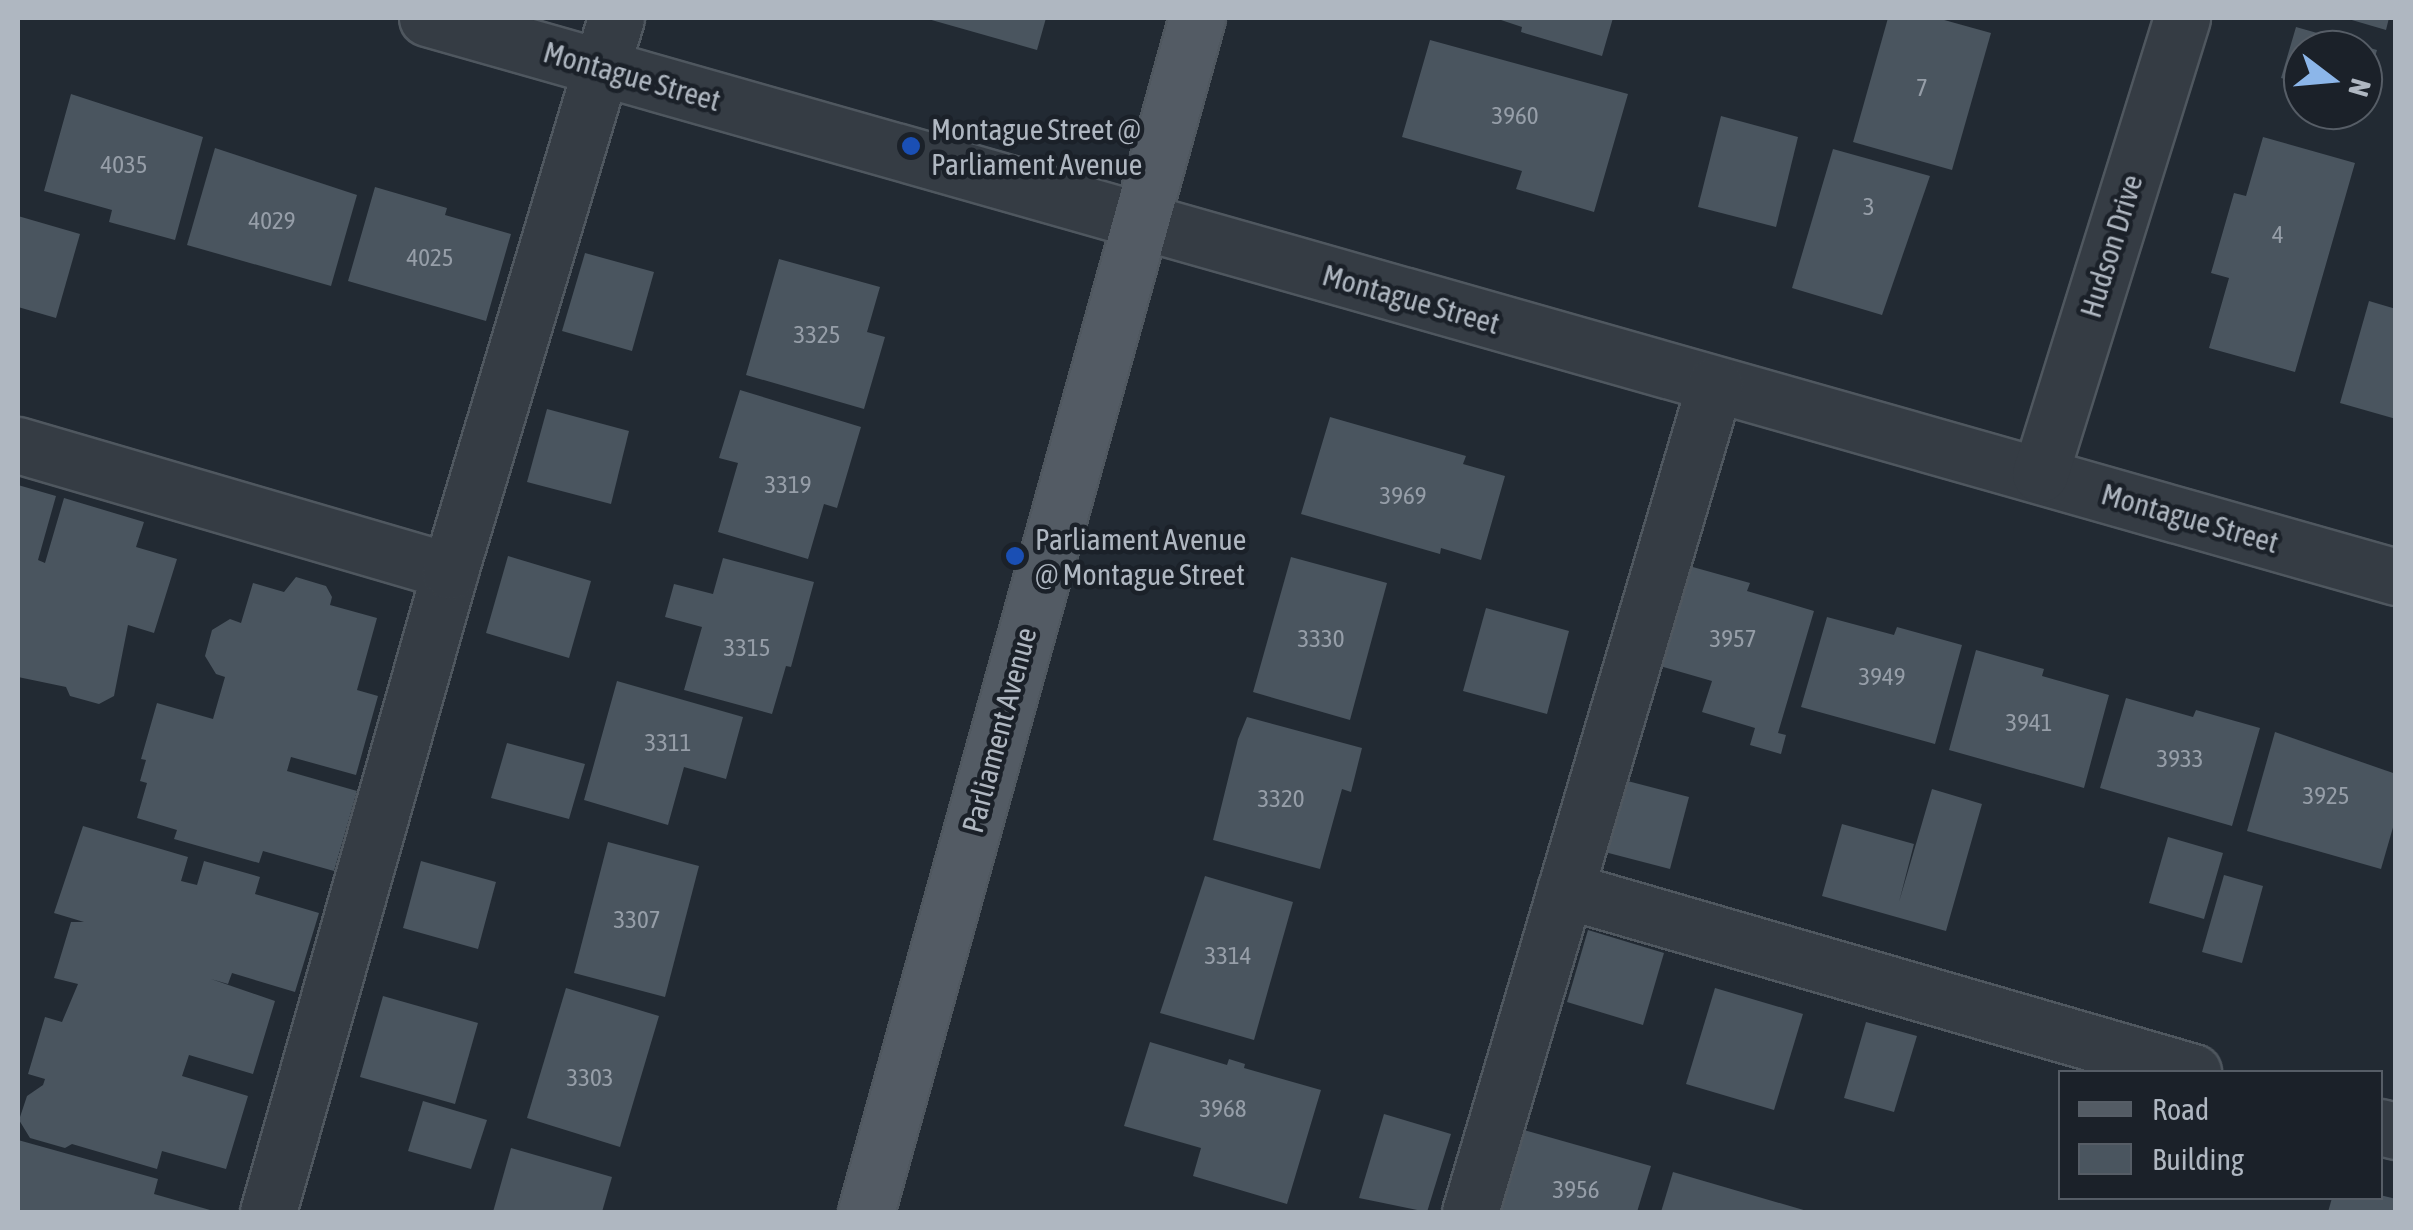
<!DOCTYPE html>
<html>
<head>
<meta charset="utf-8">
<style>
	body { margin:0 }
	#map { position:relative; width:2413px; height:1230px; overflow:hidden; background:#222a33; font-family:"Asap Condensed",sans-serif }
	div>[style] { position:absolute }
	.building>* { inset:0; background:#4a555f }
	.roads { filter:drop-shadow(2px 0 #4f575f) drop-shadow(-2px 0 #4f575f) drop-shadow(0 2px #4f575f) drop-shadow(0 -2px #4f575f) }
	.minor>* { height:55px; margin:-27.5px; padding:0 27.5px; transform-origin:27.5px; border-radius:27.5px; background:#353c44 }
	.major>* { height:55px; margin:-27.5px; padding:0 27.5px; transform-origin:27.5px; border-radius:27.5px; background:#535b64 }
	.dots>* { width:28px; height:28px; translate:-50% -50%; box-sizing:border-box; border:5px solid #1b2129; border-radius:50% }
	span { translate:-50% -50%; white-space:nowrap; text-align:center; line-height:1.15; -webkit-text-stroke:9px #1b2129; paint-order:stroke }
	.number-label { font-size:25px; color:#969ea8 }
	.number-label span { -webkit-text-stroke-width:0 }
	.street-label { font-size:30px; color:#afb7c1 }
	.poi-label { font-size:30px; color:#afb7c1 }
	.left { translate:0 -50%; text-align:left }
	.frame { position:absolute; inset:0; border:20px solid #afb7c1; pointer-events:none }
	.legend { position:absolute; left:2058px; top:1070px; width:325px; height:130px; box-sizing:border-box; background:#1b2129; border:2px solid #565d66; margin:0; padding:12px 18px; list-style:none; font-size:30px; color:#afb7c1 }
	.legend li { display:flex; align-items:center; gap:20px; height:50px }
	.legend b { width:50px; border:2px solid #565d66 }
	.north { position:absolute; left:2283px; top:30px; width:100px; height:100px; box-sizing:border-box; background:#1b2129; border:2px solid #565d66; border-radius:50%; rotate:106deg; font-size:28px; font-weight:700; line-height:40px; text-align:center; color:#afb7c1 }
	.north::after { content:''; display:block; margin:auto; width:35px; height:45px; background:#8cb6e9; clip-path:polygon(50% 0,100% 100%,50% 72%,0 100%) }
</style>
</head>
<body>
<div id="map">
	<div class="building">
		<div style="clip-path:polygon(1495px 18px,1613px 18px,1602px 56px,1521px 32px,1522px 27px)"></div>
		<div style="clip-path:polygon(1888px 18px,1937px 18px,1991px 33px,1952px 170px,1853px 142px)"></div>
		<div style="clip-path:polygon(2345px 18px,2389px 18px,2386px 30px)"></div>
		<div style="clip-path:polygon(928px 19px,928px 18px,1046px 18px,1037px 50px)"></div>
		<div style="clip-path:polygon(2296px 27px,2377px 50px,2364px 94px,2363px 50px,2303px 50px,2303px 84px,2281px 78px)"></div>
		<div style="clip-path:polygon(1430px 40px,1628px 94px,1594px 212px,1516px 189px,1522px 171px,1402px 137px)"></div>
		<div style="clip-path:polygon(71px 94px,203px 137px,175px 240px,109px 222px,112px 210px,44px 191px)"></div>
		<div style="clip-path:polygon(1721px 116px,1798px 137px,1776px 227px,1698px 207px)"></div>
		<div style="clip-path:polygon(2263px 137px,2355px 163px,2295px 372px,2209px 348px,2229px 278px,2211px 273px,2234px 193px,2246px 196px)"></div>
		<div style="clip-path:polygon(215px 148px,357px 195px,331px 286px,187px 245px)"></div>
		<div style="clip-path:polygon(1833px 149px,1930px 176px,1882px 315px,1792px 288px)"></div>
		<div style="clip-path:polygon(375px 187px,447px 208px,445px 215px,511px 234px,486px 321px,348px 281px)"></div>
		<div style="clip-path:polygon(18px 216px,80px 234px,56px 318px,18px 307px)"></div>
		<div style="clip-path:polygon(585px 253px,654px 272px,632px 351px,562px 331px)"></div>
		<div style="clip-path:polygon(779px 259px,880px 287px,867px 332px,885px 337px,864px 409px,746px 375px)"></div>
		<div style="clip-path:polygon(2369px 301px,2396px 309px,2396px 419px,2340px 403px)"></div>
		<div style="clip-path:polygon(740px 390px,861px 427px,837px 508px,824px 504px,808px 559px,718px 532px,738px 463px,719px 458px)"></div>
		<div style="clip-path:polygon(547px 409px,629px 431px,611px 504px,527px 482px)"></div>
		<div style="clip-path:polygon(1330px 417px,1466px 456px,1463px 464px,1505px 476px,1481px 560px,1441px 548px,1440px 554px,1301px 514px)"></div>
		<div style="clip-path:polygon(18px 485px,56px 496px,38px 560px,45px 563px,64px 498px,144px 522px,136px 547px,177px 559px,154px 633px,128px 625px,114px 696px,99px 704px,70px 696px,66px 687px,18px 677px)"></div>
		<div style="clip-path:polygon(508px 556px,591px 581px,569px 658px,486px 633px)"></div>
		<div style="clip-path:polygon(1291px 557px,1387px 583px,1350px 720px,1253px 692px)"></div>
		<div style="clip-path:polygon(723px 558px,814px 582px,791px 667px,786px 666px,772px 714px,684px 690px,702px 627px,665px 617px,674px 584px,713px 594px)"></div>
		<div style="clip-path:polygon(1682px 564px,1750px 583px,1747px 591px,1814px 611px,1778px 733px,1786px 735px,1781px 754px,1750px 745px,1755px 728px,1702px 712px,1712px 681px,1653px 664px)"></div>
		<div style="clip-path:polygon(296px 577px,326px 586px,332px 597px,330px 605px,377px 618px,357px 690px,378px 696px,356px 775px,291px 757px,287px 771px,357px 791px,334px 871px,263px 851px,259px 863px,174px 839px,177px 830px,137px 818px,147px 783px,140px 781px,146px 760px,141px 759px,157px 703px,213px 719px,225px 677px,216px 674px,205px 656px,212px 630px,230px 619px,241px 623px,253px 583px,284px 592px)"></div>
		<div style="clip-path:polygon(1486px 608px,1569px 631px,1547px 714px,1463px 691px)"></div>
		<div style="clip-path:polygon(1827px 617px,1894px 635px,1897px 627px,1962px 645px,1935px 744px,1801px 707px)"></div>
		<div style="clip-path:polygon(1976px 650px,2044px 669px,2042px 676px,2109px 695px,2084px 788px,1949px 750px)"></div>
		<div style="clip-path:polygon(617px 681px,743px 717px,726px 779px,684px 767px,668px 825px,584px 800px)"></div>
		<div style="clip-path:polygon(2126px 698px,2193px 717px,2196px 710px,2260px 728px,2232px 826px,2100px 788px)"></div>
		<div style="clip-path:polygon(1247px 717px,1362px 748px,1351px 792px,1342px 789px,1320px 869px,1213px 840px,1238px 739px)"></div>
		<div style="clip-path:polygon(2275px 732px,2396px 774px,2396px 817px,2381px 869px,2247px 831px)"></div>
		<div style="clip-path:polygon(507px 743px,585px 764px,569px 819px,491px 798px)"></div>
		<div style="clip-path:polygon(1616px 778px,1689px 797px,1670px 869px,1597px 850px)"></div>
		<div style="clip-path:polygon(1932px 789px,1982px 804px,1946px 931px,1822px 896px,1842px 824px,1914px 844px,1899px 902px)"></div>
		<div style="clip-path:polygon(83px 826px,188px 857px,181px 881px,197px 885px,204px 861px,260px 877px,255px 894px,319px 913px,295px 992px,232px 973px,228px 984px,211px 979px,275px 1001px,253px 1074px,189px 1055px,182px 1076px,248px 1096px,226px 1169px,162px 1151px,157px 1169px,72px 1144px,65px 1148px,30px 1138px,19px 1120px,27px 1096px,43px 1085px,45px 1079px,28px 1074px,45px 1017px,62px 1022px,78px 984px,54px 978px,71px 922px,84px 922px,54px 913px)"></div>
		<div style="clip-path:polygon(2168px 837px,2223px 853px,2204px 919px,2149px 903px)"></div>
		<div style="clip-path:polygon(608px 842px,699px 866px,665px 997px,574px 973px)"></div>
		<div style="clip-path:polygon(421px 861px,496px 882px,478px 949px,403px 928px)"></div>
		<div style="clip-path:polygon(2224px 875px,2263px 886px,2242px 963px,2202px 952px)"></div>
		<div style="clip-path:polygon(1205px 876px,1293px 902px,1254px 1040px,1160px 1013px)"></div>
		<div style="clip-path:polygon(1588px 930px,1664px 953px,1643px 1025px,1567px 1002px)"></div>
		<div style="clip-path:polygon(566px 988px,659px 1016px,620px 1147px,527px 1118px)"></div>
		<div style="clip-path:polygon(1715px 988px,1803px 1014px,1774px 1110px,1686px 1084px)"></div>
		<div style="clip-path:polygon(383px 996px,478px 1023px,455px 1104px,360px 1077px)"></div>
		<div style="clip-path:polygon(1866px 1022px,1917px 1036px,1894px 1112px,1844px 1098px)"></div>
		<div style="clip-path:polygon(1150px 1042px,1227px 1065px,1229px 1059px,1245px 1064px,1244px 1068px,1321px 1090px,1287px 1204px,1193px 1176px,1201px 1148px,1124px 1126px)"></div>
		<div style="clip-path:polygon(423px 1101px,487px 1120px,471px 1169px,408px 1151px)"></div>
		<div style="clip-path:polygon(1384px 1114px,1451px 1134px,1427px 1212px,1359px 1198px)"></div>
		<div style="clip-path:polygon(1524px 1130px,1651px 1166px,1637px 1212px,1500px 1212px)"></div>
		<div style="clip-path:polygon(18px 1140px,158px 1179px,154px 1194px,217px 1212px,18px 1212px)"></div>
		<div style="clip-path:polygon(511px 1148px,612px 1177px,602px 1212px,493px 1212px)"></div>
		<div style="clip-path:polygon(1673px 1172px,1807px 1211px,1807px 1212px,1661px 1212px)"></div>
		<div style="clip-path:polygon(2380px 1195px,2396px 1199px,2396px 1212px,2328px 1212px,2332px 1198px)"></div>
	</div>
	<div class="roads">
		<div class="minor">
			<div style="left:427px;top:18px;width:2047px;rotate:15.85deg"></div>
			<div style="left:18px;top:445px;width:450px;rotate:16.3deg"></div>
			<div style="left:2040px;top:474px;width:478px;rotate:-72.7deg"></div>
			<div style="left:1565px;top:890px;width:654px;rotate:16.16deg"></div>
			<div style="left:2380px;top:1127px;width:16px;rotate:14deg"></div>
			<div style="left:268px;top:1212px;width:666px;rotate:-74.15deg"></div>
			<div style="left:450px;top:571px;width:577px;rotate:-73.29deg"></div>
			<div style="left:1470px;top:1212px;width:863px;rotate:-73.52deg"></div>
		</div>
		<div class="major">
			<div style="left:866px;top:1212px;width:1239px;rotate:-74.51deg"></div>
		</div>
	</div>
	<div class="dots">
		<div style="left:911px;top:146px;background:#1a4fb4"></div>
		<div style="left:1015px;top:556px;background:#1a4fb4"></div>
	</div>
	<div class="number-label">
		<span style="left:1922px;top:87px">7</span>
		<span style="left:1515px;top:115px">3960</span>
		<span style="left:124px;top:164px">4035</span>
		<span style="left:1869px;top:206px">3</span>
		<span style="left:272px;top:220px">4029</span>
		<span style="left:2278px;top:234px">4</span>
		<span style="left:430px;top:257px">4025</span>
		<span style="left:817px;top:334px">3325</span>
		<span style="left:788px;top:484px">3319</span>
		<span style="left:1403px;top:495px">3969</span>
		<span style="left:1321px;top:638px">3330</span>
		<span style="left:1733px;top:638px">3957</span>
		<span style="left:747px;top:647px">3315</span>
		<span style="left:1882px;top:676px">3949</span>
		<span style="left:2029px;top:722px">3941</span>
		<span style="left:668px;top:742px">3311</span>
		<span style="left:2180px;top:758px">3933</span>
		<span style="left:2326px;top:795px">3925</span>
		<span style="left:1281px;top:798px">3320</span>
		<span style="left:637px;top:919px">3307</span>
		<span style="left:1228px;top:955px">3314</span>
		<span style="left:590px;top:1077px">3303</span>
		<span style="left:1223px;top:1108px">3968</span>
		<span style="left:1576px;top:1189px">3956</span>
	</div>
	<div class="street-label">
		<span style="left:632px;top:76px;rotate:16deg">Montague Street</span>
		<span style="left:2111px;top:246px;rotate:-73deg">Hudson Drive</span>
		<span style="left:1411px;top:299px;rotate:16deg">Montague Street</span>
		<span style="left:2190px;top:518px;rotate:16deg">Montague Street</span>
		<span style="left:999px;top:730px;rotate:-75deg">Parliament Avenue</span>
	</div>
	<div class="poi-label">
		<span class="left" style="left:931px;top:146px">Montague Street @<br>Parliament Avenue</span>
		<span class="left" style="left:1035px;top:556px">Parliament Avenue<br>@ Montague Street</span>
	</div>
	<div class="frame"></div>
	<ul class="legend">
	<li><b style="height:12px;background:#535b64"></b>Road</li>
	<li><b style="height:28px;background:#4a555f"></b>Building</li>
	</ul>
	<div class="north">N</div>
</div>
</body>
</html>
